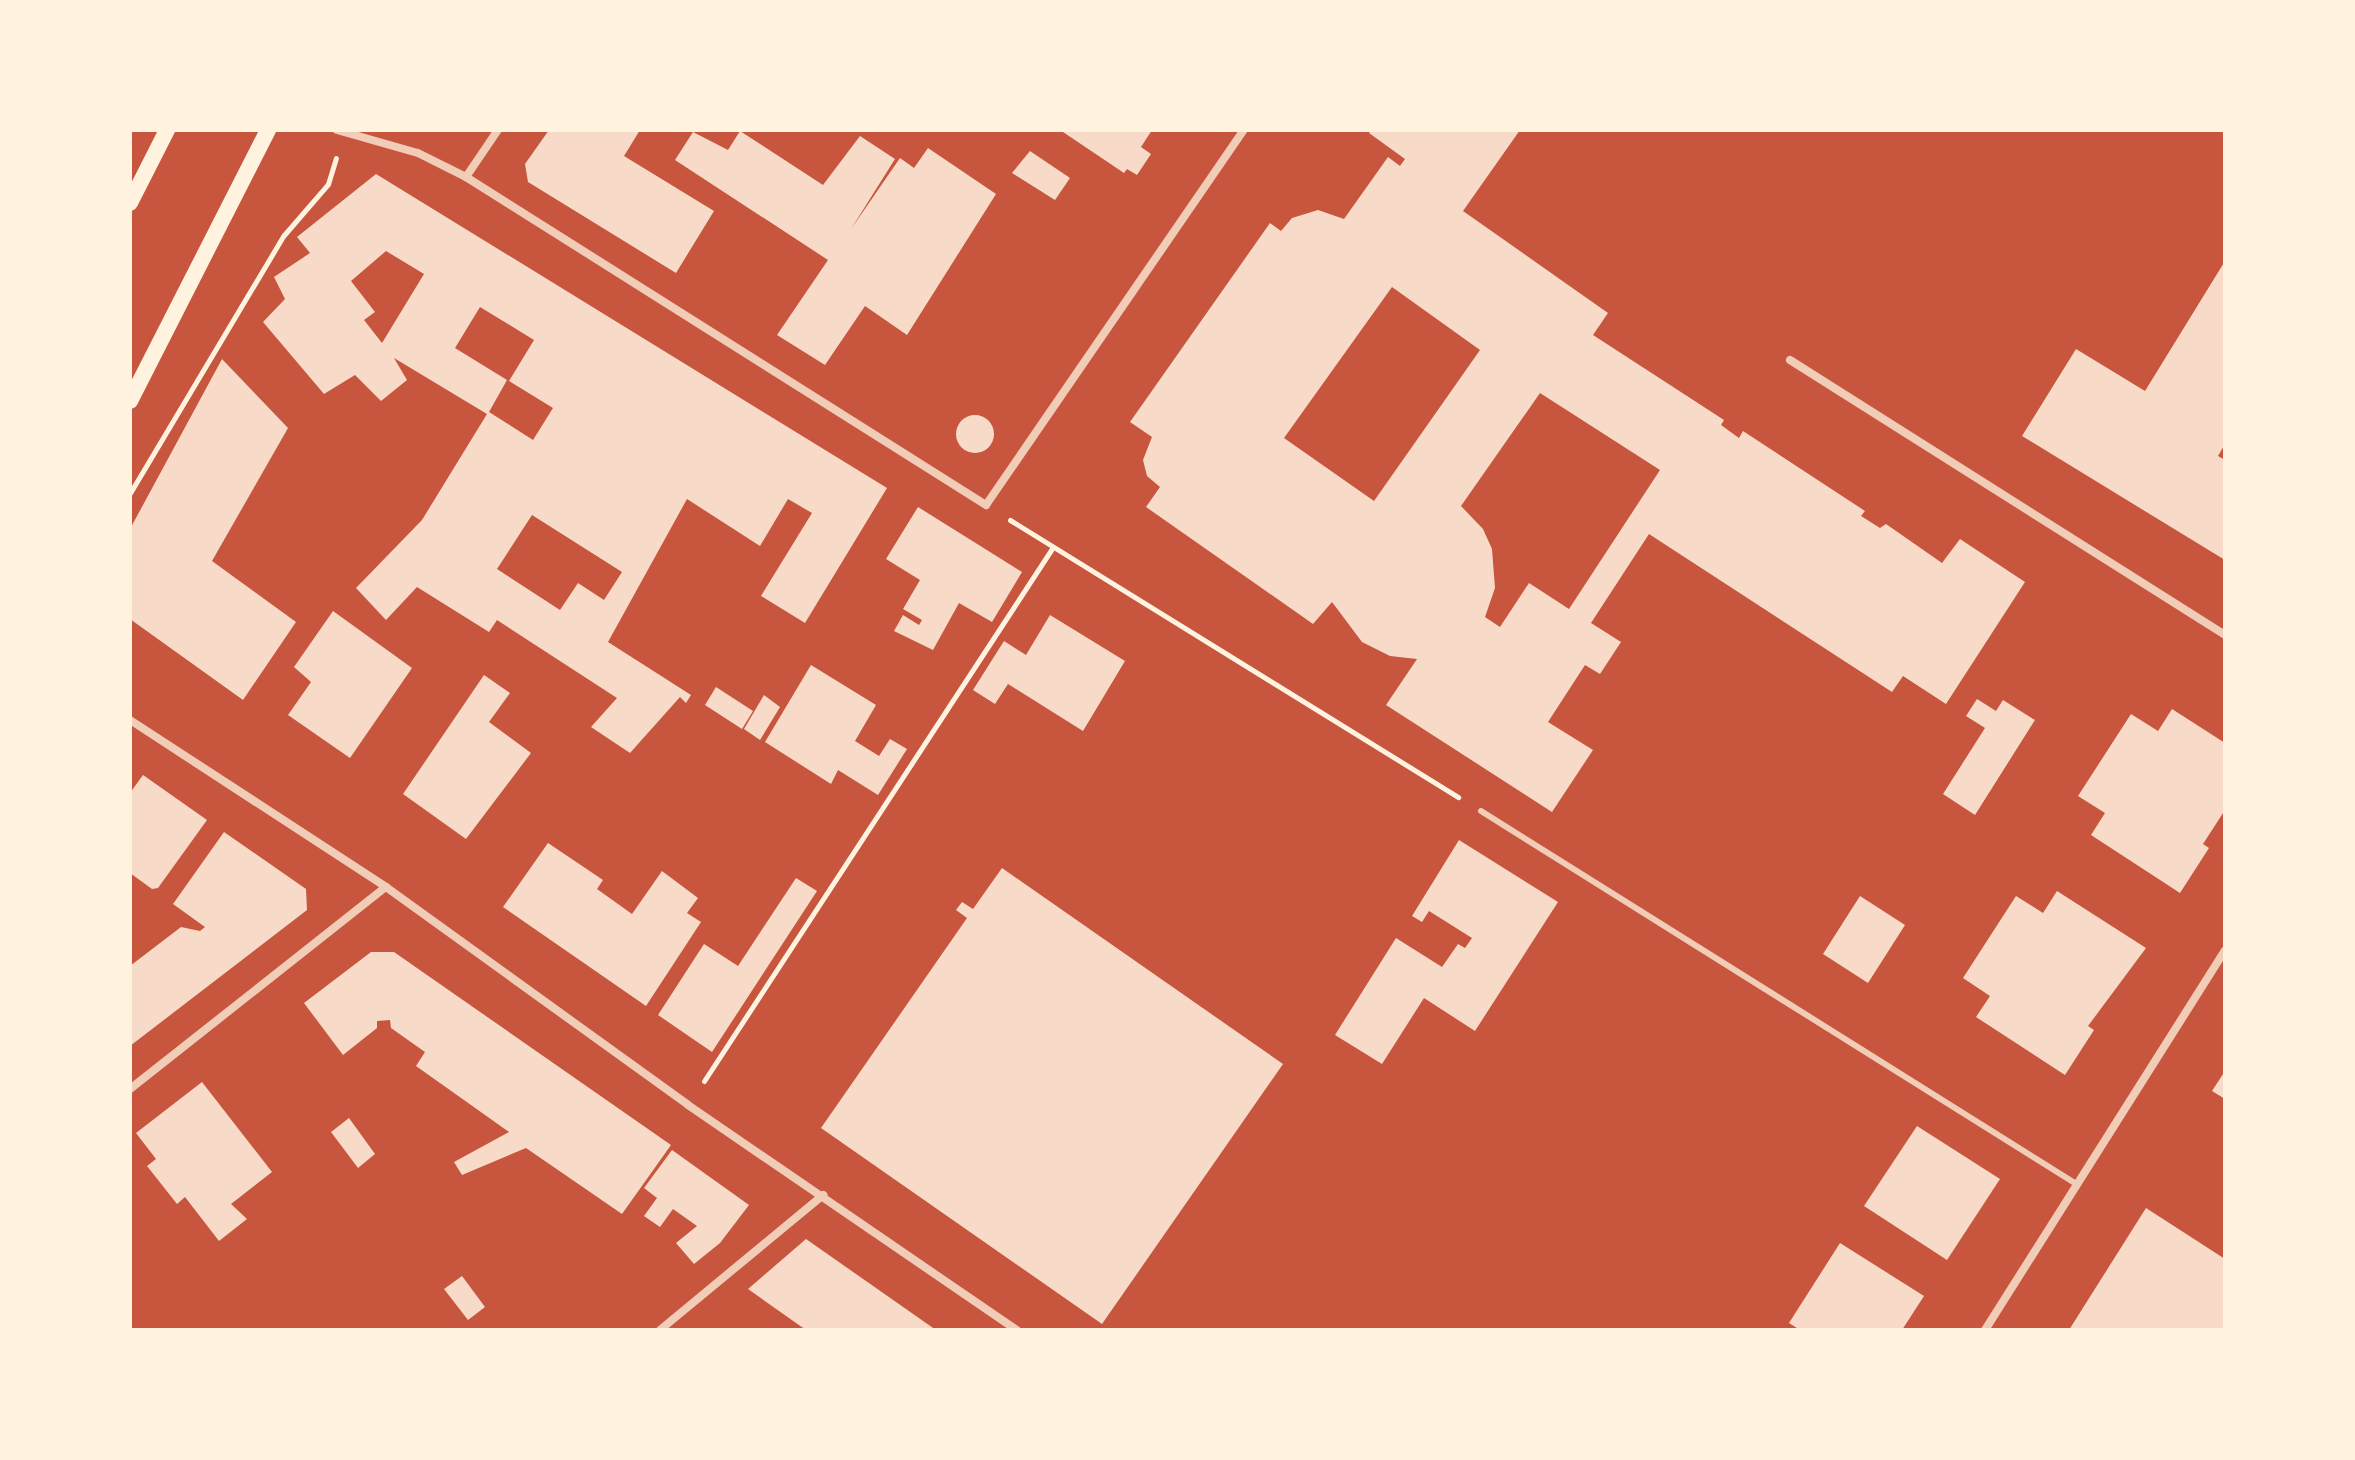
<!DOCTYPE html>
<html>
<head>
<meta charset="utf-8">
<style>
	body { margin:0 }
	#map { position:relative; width:2355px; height:1460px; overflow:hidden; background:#c8553d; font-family:"Space Grotesk",sans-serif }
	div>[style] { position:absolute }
	.building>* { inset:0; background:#f7dbc8 }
	.round { border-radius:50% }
	.path>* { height:5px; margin:-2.5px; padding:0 2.5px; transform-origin:2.5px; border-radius:2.5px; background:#fff3e0 }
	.service>* { height:6px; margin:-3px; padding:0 3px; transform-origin:3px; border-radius:3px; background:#f1ccb7 }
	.minor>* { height:8px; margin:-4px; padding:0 4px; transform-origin:4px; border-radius:4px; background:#f1ccb7 }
	.secondary>* { height:16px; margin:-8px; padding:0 8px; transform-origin:8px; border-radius:8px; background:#fff3e0 }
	span { translate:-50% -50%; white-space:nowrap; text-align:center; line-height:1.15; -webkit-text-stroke:6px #fff3e0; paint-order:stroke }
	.frame { position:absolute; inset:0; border:132px solid #fff3e0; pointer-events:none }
</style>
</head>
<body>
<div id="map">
	<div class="building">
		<div style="clip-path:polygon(549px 130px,640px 130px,624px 156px,714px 211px,676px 273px,528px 182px,525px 164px)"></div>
		<div style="clip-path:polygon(1060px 130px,1152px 130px,1141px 147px,1151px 154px,1137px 175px,1127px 169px,1124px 173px)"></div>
		<div style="clip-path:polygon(evenodd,1371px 130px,1520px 130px,1463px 211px,1608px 313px,1593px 335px,1724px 420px,1721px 425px,1739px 438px,1743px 431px,1865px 511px,1861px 516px,1880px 528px,1886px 524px,1942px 563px,1960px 539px,2025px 582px,1946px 704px,1903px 676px,1892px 692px,1649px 534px,1591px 623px,1621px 642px,1600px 674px,1585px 665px,1548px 722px,1593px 750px,1552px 812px,1386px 705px,1417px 659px,1390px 656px,1362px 642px,1332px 602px,1313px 624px,1146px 507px,1160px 487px,1147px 476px,1143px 460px,1152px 437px,1130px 422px,1270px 223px,1281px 231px,1292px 218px,1318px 210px,1344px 219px,1388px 157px,1400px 166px,1405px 159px,1369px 133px,1371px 130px,1392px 287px,1480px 350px,1374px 501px,1284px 438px,1392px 287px,1371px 130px,1540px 393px,1660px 470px,1569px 609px,1529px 583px,1500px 627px,1485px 617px,1495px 588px,1492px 549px,1483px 529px,1461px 506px,1540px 393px)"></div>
		<div style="clip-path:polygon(740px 131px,823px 185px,860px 136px,895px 159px,851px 229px,900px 158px,914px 168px,928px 148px,996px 194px,907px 335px,865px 306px,825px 365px,777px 335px,828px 260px,675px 160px,693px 132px,728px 150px)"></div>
		<div style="clip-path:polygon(1030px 151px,1070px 178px,1055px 200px,1012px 173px)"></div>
		<div style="clip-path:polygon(evenodd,376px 174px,887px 488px,805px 623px,761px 596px,812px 513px,788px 499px,760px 546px,687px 499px,608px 642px,691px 695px,686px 703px,680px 697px,630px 753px,591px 727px,617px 698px,497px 620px,489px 632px,417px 587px,386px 620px,356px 588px,422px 520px,487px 414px,394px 358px,407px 380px,381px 401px,355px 375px,324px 394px,263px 322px,285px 299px,274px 277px,310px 253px,297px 237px,376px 174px,386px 251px,424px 274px,382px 343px,364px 320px,375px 312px,351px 281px,386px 251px,376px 174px,480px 307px,534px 340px,509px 381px,553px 408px,533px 440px,489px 412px,507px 380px,455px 348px,480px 307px,376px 174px,532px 515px,622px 572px,604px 600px,578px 583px,560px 610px,497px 569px,532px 515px)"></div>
		<div style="clip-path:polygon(2225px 261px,2225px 444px,2218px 456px,2225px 460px,2225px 560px,2022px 436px,2076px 349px,2145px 391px)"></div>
		<div style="clip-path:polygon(222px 359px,288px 428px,212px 561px,296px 622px,243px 700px,130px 619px,130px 529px)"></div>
		<div class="round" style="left:956px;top:415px;width:38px;height:38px"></div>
		<div style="clip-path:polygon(918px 507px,1022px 572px,992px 622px,959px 603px,933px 650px,894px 631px,903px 615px,919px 625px,922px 620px,903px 609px,920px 580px,886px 559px)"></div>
		<div style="clip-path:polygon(333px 611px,412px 668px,350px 758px,288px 715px,311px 682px,294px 667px)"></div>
		<div style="clip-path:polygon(1050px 615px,1125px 661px,1083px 731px,1008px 684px,995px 704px,973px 690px,1004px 641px,1026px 655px)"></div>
		<div style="clip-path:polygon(811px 665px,876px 705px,855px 741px,879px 756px,890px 739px,907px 749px,878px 795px,838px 770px,831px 784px,765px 742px)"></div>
		<div style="clip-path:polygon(484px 675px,510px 693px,489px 722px,531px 753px,466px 839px,403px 794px)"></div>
		<div style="clip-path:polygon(716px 687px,753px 711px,742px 729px,705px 705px)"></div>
		<div style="clip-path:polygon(764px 695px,780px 707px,760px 740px,744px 729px)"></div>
		<div style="clip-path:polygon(1977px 699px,1996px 711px,2003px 700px,2035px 720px,1975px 815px,1943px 794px,1985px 728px,1966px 716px)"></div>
		<div style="clip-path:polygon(2172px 709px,2225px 743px,2225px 810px,2203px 844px,2209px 848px,2180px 893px,2091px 835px,2105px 813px,2078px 796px,2131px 714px,2158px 731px)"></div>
		<div style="clip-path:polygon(143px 775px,207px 820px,158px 888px,152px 889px,130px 873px,130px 793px)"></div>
		<div style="clip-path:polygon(224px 832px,306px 889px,307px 910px,130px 1046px,130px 966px,181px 927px,200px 931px,205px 927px,173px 904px)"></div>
		<div style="clip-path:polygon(1459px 840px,1558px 902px,1475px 1031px,1424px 998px,1382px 1064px,1335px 1035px,1396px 938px,1442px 967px,1458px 944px,1465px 948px,1472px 938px,1429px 911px,1422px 922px,1412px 916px)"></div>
		<div style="clip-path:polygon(548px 843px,603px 880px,597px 889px,632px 914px,662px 871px,698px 898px,687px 913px,701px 922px,646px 1006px,503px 907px)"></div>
		<div style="clip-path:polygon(1002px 868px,1283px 1064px,1102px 1324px,821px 1128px,967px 918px,956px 910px,962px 902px,973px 909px)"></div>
		<div style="clip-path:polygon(796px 878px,817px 891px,712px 1052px,658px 1015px,704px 944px,738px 966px)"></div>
		<div style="clip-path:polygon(2057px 891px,2146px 948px,2088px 1026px,2094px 1030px,2065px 1075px,1976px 1017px,1990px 996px,1963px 978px,2016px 896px,2043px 913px)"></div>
		<div style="clip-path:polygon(1860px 896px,1905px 925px,1868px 983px,1823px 954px)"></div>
		<div style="clip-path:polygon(371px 952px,394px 952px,671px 1145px,622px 1214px,526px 1148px,462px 1175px,454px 1162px,509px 1132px,416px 1066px,425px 1052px,391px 1028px,390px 1020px,377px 1021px,377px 1028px,343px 1055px,304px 1003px)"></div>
		<div style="clip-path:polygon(2225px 1071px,2225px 1099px,2212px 1091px)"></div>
		<div style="clip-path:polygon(202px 1082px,272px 1172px,231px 1204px,247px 1219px,219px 1241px,185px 1197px,177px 1204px,147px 1166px,156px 1159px,136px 1133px)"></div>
		<div style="clip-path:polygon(349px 1118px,375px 1154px,358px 1168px,331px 1132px)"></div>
		<div style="clip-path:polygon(1917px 1126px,2000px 1179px,1947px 1260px,1864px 1206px)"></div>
		<div style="clip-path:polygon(672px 1150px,749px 1205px,720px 1243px,694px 1264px,676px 1243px,697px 1226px,673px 1209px,660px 1227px,644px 1216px,657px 1198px,644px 1188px)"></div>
		<div style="clip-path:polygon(2146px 1208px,2225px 1259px,2225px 1330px,2069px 1330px)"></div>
		<div style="clip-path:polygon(806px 1239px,936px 1330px,806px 1330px,748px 1289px)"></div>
		<div style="clip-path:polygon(1840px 1243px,1924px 1296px,1902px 1330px,1800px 1330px,1789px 1323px)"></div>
		<div style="clip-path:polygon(462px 1276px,485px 1307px,468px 1320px,444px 1289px)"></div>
	</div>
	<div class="path">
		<div style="left:130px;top:493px;width:300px;rotate:-59.2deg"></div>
		<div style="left:284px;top:235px;width:67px;rotate:-49.2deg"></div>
		<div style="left:328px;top:184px;width:27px;rotate:-73deg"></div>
		<div style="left:1010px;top:520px;width:527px;rotate:31.73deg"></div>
		<div style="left:704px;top:1081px;width:638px;rotate:-56.83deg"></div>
	</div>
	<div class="service">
		<div style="left:1481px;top:811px;width:704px;rotate:32.07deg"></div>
	</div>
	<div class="minor">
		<div style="left:337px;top:130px;width:84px;rotate:15.9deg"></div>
		<div style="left:418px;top:153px;width:54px;rotate:26.6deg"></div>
		<div style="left:466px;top:177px;width:615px;rotate:32.24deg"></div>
		<div style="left:986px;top:505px;width:455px;rotate:-55.5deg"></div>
		<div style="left:466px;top:177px;width:57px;rotate:-55.8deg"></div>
		<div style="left:1790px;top:360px;width:515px;rotate:32.3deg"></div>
		<div style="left:130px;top:720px;width:306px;rotate:33.1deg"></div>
		<div style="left:386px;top:887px;width:372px;rotate:35.8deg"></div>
		<div style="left:688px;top:1105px;width:399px;rotate:34.4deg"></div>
		<div style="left:130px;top:1089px;width:326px;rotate:-38.3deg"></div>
		<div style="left:660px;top:1330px;width:212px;rotate:-39.6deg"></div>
		<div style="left:1985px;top:1330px;width:449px;rotate:-57.7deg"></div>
	</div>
	<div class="secondary">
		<div style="left:130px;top:203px;width:82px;rotate:-63.1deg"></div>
		<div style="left:130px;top:401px;width:304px;rotate:-63deg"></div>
	</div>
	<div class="frame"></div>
</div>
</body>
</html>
